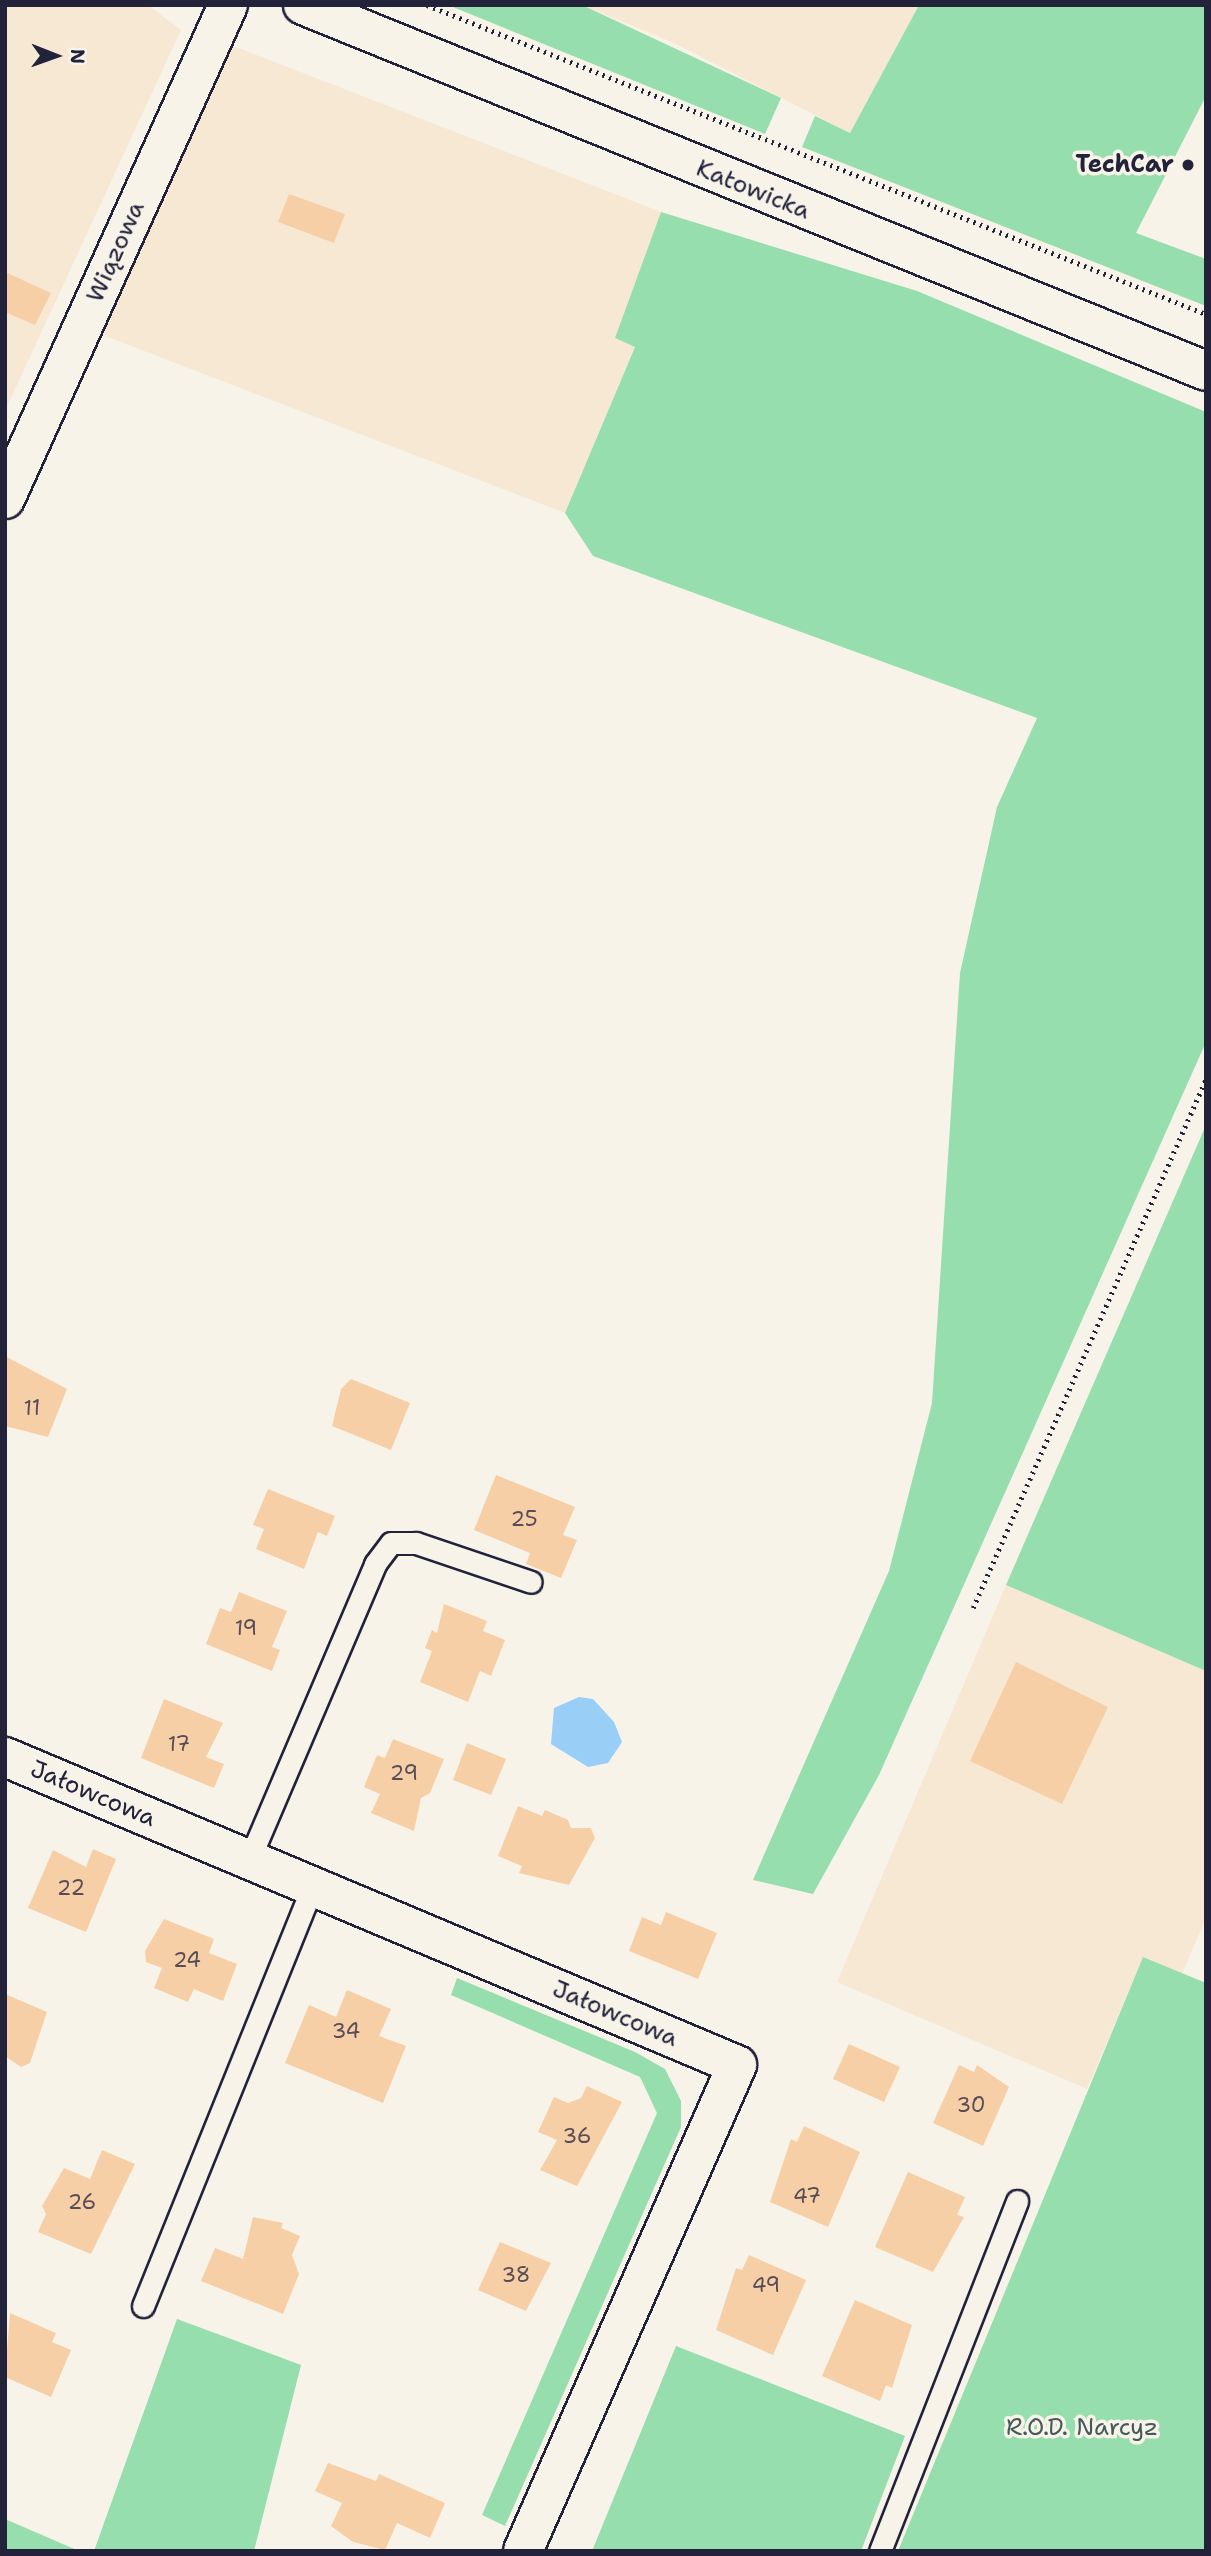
<!DOCTYPE html>
<html>
<head>
<meta charset="utf-8">
<style>
	body { margin:0 }
	#map { position:relative; width:1211px; height:2556px; overflow:hidden; background:#f7f3e8; font-family:"Shantell Sans",sans-serif }
	div>[style] { position:absolute }
	.built>* { inset:0; background:#f7e8d4 }
	.green>* { inset:0; background:#96dead }
	.water>* { inset:0; background:#99cef7 }
	.building>* { inset:0; background:#f7cfa6 }
	.path>* { height:4.5px; margin-top:-2.25px; transform-origin:0; background:repeating-linear-gradient(90deg,#22223b 0 2px,transparent 0 7px) }
	.roads { filter:drop-shadow(2px 0 #22223b) drop-shadow(-2px 0 #22223b) drop-shadow(0 2px #22223b) drop-shadow(0 -2px #22223b) }
	.service>* { height:21px; margin:-10.5px; padding:0 10.5px; transform-origin:10.5px; border-radius:10.5px; background:#f7f3e8 }
	.minor>* { height:38px; margin:-19px; padding:0 19px; transform-origin:19px; border-radius:19px; background:#f7f3e8 }
	.secondary>* { height:38px; margin:-19px; padding:0 19px; transform-origin:19px; border-radius:19px; background:#f7f3e8 }
	.dots>* { width:19px; height:19px; translate:-50% -50%; box-sizing:border-box; border:4px solid #f7f3e8; border-radius:50% }
	span { translate:-50% -50%; white-space:nowrap; text-align:center; line-height:1.15; -webkit-text-stroke:7px #f7f3e8; paint-order:stroke }
	.number-label { font-size:21px; color:#574d56 }
	.number-label span { -webkit-text-stroke-width:0 }
	.poi-label { font-size:24px; color:#22223b; font-weight:700 }
	.right { translate:-100% -50%; text-align:right }
	.street-label { font-size:24px; color:#22223b }
	.park-label { font-size:24px; color:#455a5d }
	.frame { position:absolute; inset:0; border:7px solid #22223b; pointer-events:none }
	.north { position:absolute; left:21px; top:21px; width:70px; height:70px; -webkit-text-stroke:5px #f7f3e8; paint-order:stroke; rotate:91deg; font-size:19px; font-weight:700; line-height:28px; text-align:center; color:#22223b }
	.north::after { content:''; display:block; margin:auto; width:24px; height:32px; background:#22223b; clip-path:polygon(50% 0,100% 100%,50% 72%,0 100%) }
</style>
</head>
<body>
<div id="map">
	<div class="built">
		<div style="clip-path:polygon(5px 5px,148px 5px,181px 30px,5px 411px)"></div>
		<div style="clip-path:polygon(582px 5px,919px 5px,850px 133px,674px 43px)"></div>
		<div style="clip-path:polygon(231px 45px,661px 212px,615px 338px,635px 346px,565px 513px,100px 334px)"></div>
		<div style="clip-path:polygon(1006px 1585px,1206px 1671px,1206px 1918px,1182px 1974px,1143px 1957px,1087px 2089px,837px 1982px)"></div>
	</div>
	<div class="green">
		<div style="clip-path:polygon(448px 5px,582px 5px,781px 98px,765px 134px)"></div>
		<div style="clip-path:polygon(919px 5px,1206px 5px,1206px 96px,1136px 233px,1206px 259px,1206px 306px,802px 147px,815px 116px,850px 133px)"></div>
		<div style="clip-path:polygon(661px 212px,917px 291px,1206px 412px,1206px 1042px,879px 1775px,813px 1894px,753px 1880px,889px 1571px,932px 1403px,960px 973px,997px 807px,1037px 718px,593px 556px,565px 513px,635px 347px,615px 338px)"></div>
		<div style="clip-path:polygon(1206px 1125px,1206px 1671px,1006px 1585px)"></div>
		<div style="clip-path:polygon(1143px 1957px,1206px 1983px,1206px 2551px,898px 2551px)"></div>
		<div style="clip-path:polygon(457px 1978px,635px 2052px,665px 2069px,681px 2101px,681px 2127px,505px 2526px,482px 2515px,657px 2113px,640px 2077px,451px 1995px)"></div>
		<div style="clip-path:polygon(177px 2319px,301px 2365px,254px 2551px,94px 2551px)"></div>
		<div style="clip-path:polygon(676px 2346px,905px 2436px,861px 2551px,592px 2551px)"></div>
		<div style="clip-path:polygon(5px 2519px,79px 2551px,5px 2551px)"></div>
	</div>
	<div class="water">
		<div style="clip-path:polygon(579px 1697px,593px 1699px,614px 1722px,622px 1742px,608px 1763px,588px 1767px,551px 1744px,554px 1708px)"></div>
	</div>
	<div class="building">
		<div style="clip-path:polygon(289px 194px,345px 214px,334px 243px,278px 222px)"></div>
		<div style="clip-path:polygon(5px 272px,51px 293px,35px 325px,5px 312px)"></div>
		<div style="clip-path:polygon(5px 1356px,67px 1389px,48px 1437px,5px 1426px)"></div>
		<div style="clip-path:polygon(351px 1379px,410px 1403px,391px 1450px,332px 1426px,341px 1389px)"></div>
		<div style="clip-path:polygon(496px 1475px,575px 1507px,563px 1535px,577px 1540px,561px 1578px,526px 1564px,530px 1553px,474px 1530px)"></div>
		<div style="clip-path:polygon(268px 1489px,335px 1516px,327px 1536px,318px 1532px,304px 1569px,256px 1549px,264px 1529px,253px 1525px)"></div>
		<div style="clip-path:polygon(239px 1592px,287px 1611px,272px 1647px,280px 1650px,272px 1671px,206px 1644px,220px 1608px,231px 1612px)"></div>
		<div style="clip-path:polygon(444px 1604px,487px 1621px,483px 1631px,505px 1640px,491px 1676px,480px 1671px,468px 1702px,420px 1682px,432px 1651px,425px 1648px,432px 1630px,437px 1633px)"></div>
		<div style="clip-path:polygon(1016px 1662px,1108px 1707px,1062px 1804px,970px 1761px)"></div>
		<div style="clip-path:polygon(164px 1699px,223px 1723px,206px 1757px,224px 1764px,214px 1788px,141px 1758px)"></div>
		<div style="clip-path:polygon(393px 1739px,444px 1759px,430px 1793px,421px 1798px,414px 1831px,371px 1813px,380px 1794px,364px 1787px,377px 1755px,385px 1758px)"></div>
		<div style="clip-path:polygon(467px 1743px,506px 1759px,491px 1795px,453px 1780px)"></div>
		<div style="clip-path:polygon(518px 1806px,542px 1816px,545px 1810px,568px 1820px,571px 1828px,591px 1828px,595px 1838px,569px 1885px,519px 1873px,522px 1866px,498px 1856px)"></div>
		<div style="clip-path:polygon(93px 1849px,116px 1859px,86px 1932px,28px 1908px,53px 1850px,86px 1867px)"></div>
		<div style="clip-path:polygon(666px 1912px,717px 1933px,698px 1979px,629px 1951px,642px 1917px,661px 1925px)"></div>
		<div style="clip-path:polygon(164px 1919px,214px 1939px,209px 1953px,237px 1964px,223px 2001px,194px 1989px,188px 2002px,154px 1988px,162px 1968px,146px 1962px,145px 1951px)"></div>
		<div style="clip-path:polygon(347px 1990px,391px 2009px,379px 2036px,406px 2046px,383px 2103px,285px 2063px,309px 2005px,336px 2017px)"></div>
		<div style="clip-path:polygon(5px 1994px,47px 2012px,30px 2063px,21px 2067px,5px 2056px)"></div>
		<div style="clip-path:polygon(849px 2044px,900px 2067px,884px 2102px,833px 2079px)"></div>
		<div style="clip-path:polygon(959px 2065px,974px 2072px,977px 2065px,1009px 2087px,983px 2146px,933px 2123px)"></div>
		<div style="clip-path:polygon(587px 2086px,622px 2102px,577px 2186px,540px 2170px,557px 2140px,538px 2132px,554px 2097px,568px 2103px,581px 2098px)"></div>
		<div style="clip-path:polygon(804px 2126px,860px 2152px,828px 2227px,770px 2202px,791px 2139px,797px 2142px)"></div>
		<div style="clip-path:polygon(102px 2150px,135px 2164px,91px 2254px,38px 2232px,46px 2214px,42px 2206px,64px 2168px,90px 2179px)"></div>
		<div style="clip-path:polygon(908px 2172px,965px 2197px,957px 2215px,964px 2217px,933px 2272px,875px 2247px)"></div>
		<div style="clip-path:polygon(253px 2217px,283px 2223px,281px 2228px,300px 2236px,292px 2255px,299px 2274px,283px 2314px,201px 2281px,215px 2248px,243px 2259px)"></div>
		<div style="clip-path:polygon(500px 2242px,551px 2263px,526px 2311px,478px 2290px)"></div>
		<div style="clip-path:polygon(749px 2255px,806px 2280px,773px 2355px,716px 2330px,736px 2268px,742px 2270px)"></div>
		<div style="clip-path:polygon(855px 2300px,912px 2325px,892px 2388px,886px 2385px,880px 2401px,822px 2376px)"></div>
		<div style="clip-path:polygon(10px 2313px,56px 2333px,52px 2342px,71px 2350px,51px 2397px,5px 2377px)"></div>
		<div style="clip-path:polygon(328px 2463px,376px 2481px,379px 2474px,445px 2503px,430px 2538px,397px 2523px,385px 2550px,353px 2542px,331px 2526px,342px 2503px,315px 2491px)"></div>
	</div>
	<div class="path">
		<div style="left:427px;top:5px;width:838px;rotate:21.64deg"></div>
		<div style="left:973px;top:1608px;width:578px;rotate:-66.23deg"></div>
	</div>
	<div class="roads">
		<div class="service">
			<div style="left:249px;top:1860px;width:322px;rotate:-66.9deg"></div>
			<div style="left:375px;top:1564px;width:26px;rotate:-53deg"></div>
			<div style="left:391px;top:1543px;width:25px"></div>
			<div style="left:416px;top:1543px;width:121px;rotate:18.7deg"></div>
			<div style="left:143px;top:2306px;width:452px;rotate:-68deg"></div>
			<div style="left:880px;top:2551px;width:376px;rotate:-68.6deg"></div>
		</div>
		<div class="minor">
			<div style="left:5px;top:499px;width:542px;rotate:-65.7deg"></div>
			<div style="left:5px;top:1757px;width:794px;rotate:22.82deg"></div>
			<div style="left:737px;top:2065px;width:531px;rotate:113.77deg"></div>
		</div>
		<div class="secondary">
			<div style="left:303px;top:5px;width:974px;rotate:22.06deg"></div>
		</div>
	</div>
	<div class="dots">
		<div style="left:1188px;top:165px;background:#22223b"></div>
	</div>
	<div class="number-label">
		<span style="left:32px;top:1408px">11</span>
		<span style="left:524px;top:1519px">25</span>
		<span style="left:246px;top:1628px">19</span>
		<span style="left:179px;top:1744px">17</span>
		<span style="left:404px;top:1773px">29</span>
		<span style="left:71px;top:1888px">22</span>
		<span style="left:187px;top:1960px">24</span>
		<span style="left:346px;top:2031px">34</span>
		<span style="left:971px;top:2105px">30</span>
		<span style="left:577px;top:2136px">36</span>
		<span style="left:807px;top:2196px">47</span>
		<span style="left:82px;top:2202px">26</span>
		<span style="left:516px;top:2275px">38</span>
		<span style="left:766px;top:2285px">49</span>
	</div>
	<div class="poi-label">
		<span class="right" style="left:1174px;top:165px">TechCar</span>
	</div>
	<div class="street-label">
		<span style="left:753px;top:190px;rotate:22deg">Katowicka</span>
		<span style="left:116px;top:252px;rotate:-66deg">Wiązowa</span>
		<span style="left:93px;top:1794px;rotate:23deg">Jałowcowa</span>
		<span style="left:615px;top:2014px;rotate:23deg">Jałowcowa</span>
	</div>
	<div class="park-label">
		<span style="left:1082px;top:2428px">R.O.D. Narcyz</span>
	</div>
	<div class="frame"></div>
	<div class="north">N</div>
</div>
</body>
</html>
